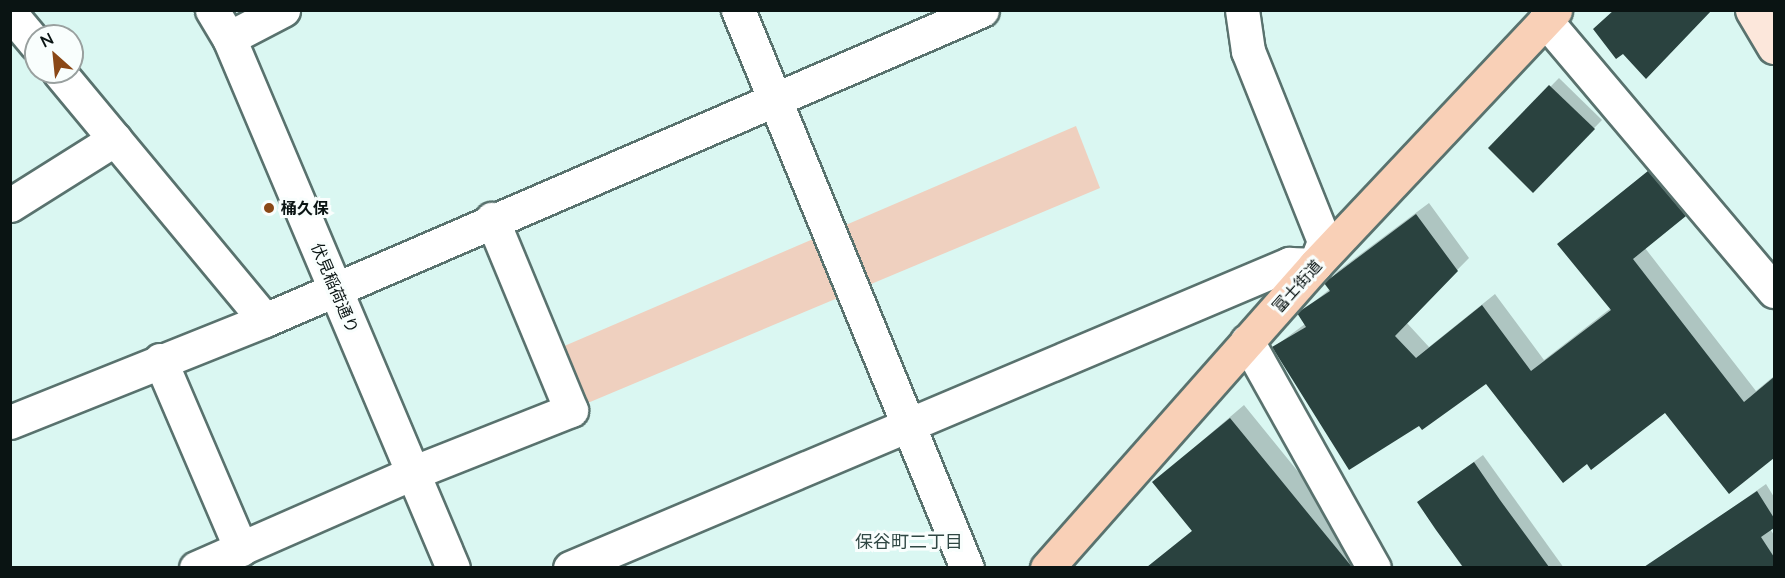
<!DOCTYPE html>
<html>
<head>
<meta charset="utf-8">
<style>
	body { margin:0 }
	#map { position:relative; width:1785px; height:578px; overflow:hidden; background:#daf7f2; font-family:Lato,"Noto Sans JP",sans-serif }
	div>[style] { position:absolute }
	.green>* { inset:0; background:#efd0bf }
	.shadow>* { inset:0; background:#0003 }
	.building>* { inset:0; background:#2a423f }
	.roads { filter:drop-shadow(2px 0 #59726e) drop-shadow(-2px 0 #59726e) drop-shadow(0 2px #59726e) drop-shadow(0 -2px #59726e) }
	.street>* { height:33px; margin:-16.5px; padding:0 16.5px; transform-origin:16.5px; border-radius:16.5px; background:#fff }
	.secondary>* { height:33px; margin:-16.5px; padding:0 16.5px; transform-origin:16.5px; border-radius:16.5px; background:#fce7db }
	.primary>* { height:33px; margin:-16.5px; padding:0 16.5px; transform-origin:16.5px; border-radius:16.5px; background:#f9d0b7 }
	.dots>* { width:16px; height:16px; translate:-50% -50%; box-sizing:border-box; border:3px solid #f9fefd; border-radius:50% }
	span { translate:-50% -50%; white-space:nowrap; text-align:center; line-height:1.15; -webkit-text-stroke:6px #f9fefd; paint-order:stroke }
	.poi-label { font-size:16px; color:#0a1413; font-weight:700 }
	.left { translate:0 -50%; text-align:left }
	.street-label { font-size:16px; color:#0a1413 }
	.neighbourhood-label { font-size:18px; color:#2f4743 }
	.frame { position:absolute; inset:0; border:12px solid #0a1413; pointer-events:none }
	.north { position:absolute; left:24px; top:24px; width:60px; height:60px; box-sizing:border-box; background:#f9fefd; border:2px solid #99a09f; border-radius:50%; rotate:333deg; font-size:16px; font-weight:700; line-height:24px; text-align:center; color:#0a1413 }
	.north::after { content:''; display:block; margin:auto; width:21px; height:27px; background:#8a4817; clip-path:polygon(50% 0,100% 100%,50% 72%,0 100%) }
</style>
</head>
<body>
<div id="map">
	<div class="green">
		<div style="clip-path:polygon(1076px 126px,1100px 188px,571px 410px,548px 353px)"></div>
	</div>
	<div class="shadow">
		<div style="clip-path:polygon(1559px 78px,1602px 120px,1533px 191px,1490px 148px)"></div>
		<div style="clip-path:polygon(1661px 160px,1697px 203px,1645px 248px,1756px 391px,1774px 376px,1774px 456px,1730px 492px,1665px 411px,1587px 462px,1486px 382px,1419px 424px,1274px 347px,1305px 324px,1299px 314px,1330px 289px,1326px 283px,1338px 271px,1429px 203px,1469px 258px,1406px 322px,1429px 347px,1495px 294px,1544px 360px,1611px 308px,1559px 245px)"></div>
		<div style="clip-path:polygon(1244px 405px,1364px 553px,1368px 568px,1146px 568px,1193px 530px,1154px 482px)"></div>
		<div style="clip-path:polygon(1483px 455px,1564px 568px,1463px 568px,1419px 503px)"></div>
		<div style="clip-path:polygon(1766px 484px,1774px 497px,1774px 527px,1770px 529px,1774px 535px,1774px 568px,1648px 568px)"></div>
	</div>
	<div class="building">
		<div style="clip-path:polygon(1614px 10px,1712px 10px,1646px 79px,1623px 54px,1616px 59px,1593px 29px)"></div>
		<div style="clip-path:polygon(1549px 85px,1595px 129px,1533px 193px,1488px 148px)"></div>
		<div style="clip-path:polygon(1648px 171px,1686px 216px,1633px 259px,1744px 402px,1774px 377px,1774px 458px,1729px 494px,1665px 413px,1591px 470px,1587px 464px,1563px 483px,1486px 384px,1422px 430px,1419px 426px,1349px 470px,1272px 347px,1306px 327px,1297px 313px,1330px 291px,1324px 283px,1416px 214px,1458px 271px,1395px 336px,1416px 358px,1482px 305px,1531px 371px,1611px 310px,1557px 244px)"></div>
		<div style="clip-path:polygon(1230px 418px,1352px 567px,1147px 567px,1192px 531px,1152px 482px)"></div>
		<div style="clip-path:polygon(1474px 462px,1500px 500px,1549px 567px,1463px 567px,1436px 530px,1417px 502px)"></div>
		<div style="clip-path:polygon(1757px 491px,1774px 518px,1774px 528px,1761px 537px,1774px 557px,1774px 567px,1644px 567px)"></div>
	</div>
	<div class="roads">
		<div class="street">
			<div style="left:212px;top:10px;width:33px;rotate:59deg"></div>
			<div style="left:229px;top:38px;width:575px;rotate:67.09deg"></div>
			<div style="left:738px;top:10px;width:603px;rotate:67.69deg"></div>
			<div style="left:10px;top:13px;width:40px;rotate:50deg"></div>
			<div style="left:1545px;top:20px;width:355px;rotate:49.8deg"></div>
			<div style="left:229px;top:38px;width:61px;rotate:-27.4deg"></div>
			<div style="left:59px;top:72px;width:322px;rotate:50.3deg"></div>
			<div style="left:10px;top:205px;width:124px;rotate:-32.2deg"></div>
			<div style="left:1247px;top:341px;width:260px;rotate:60.8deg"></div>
			<div style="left:160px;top:360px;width:206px;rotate:66.8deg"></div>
			<div style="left:10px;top:422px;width:275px;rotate:-21.8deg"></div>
			<div style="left:265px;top:320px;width:781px;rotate:-23.38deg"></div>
			<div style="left:196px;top:568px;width:236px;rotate:-23.7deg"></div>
			<div style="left:412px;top:473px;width:171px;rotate:-21.6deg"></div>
			<div style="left:571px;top:410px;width:207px;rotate:-112.5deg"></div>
			<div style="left:570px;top:568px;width:781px;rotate:-22.92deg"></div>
			<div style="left:1289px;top:264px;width:26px;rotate:2deg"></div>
			<div style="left:1315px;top:265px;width:26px;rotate:-69deg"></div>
			<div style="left:1324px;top:241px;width:205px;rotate:-111.8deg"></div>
			<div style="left:1248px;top:51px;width:41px;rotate:-98.3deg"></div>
		</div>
		<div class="secondary">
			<div style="left:1752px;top:10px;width:43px;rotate:59.3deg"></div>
		</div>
		<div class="primary">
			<div style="left:1047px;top:568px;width:405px;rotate:-48.5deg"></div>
			<div style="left:1315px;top:265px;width:350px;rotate:-46.7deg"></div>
		</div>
	</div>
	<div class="dots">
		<div style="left:269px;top:208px;background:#8a4817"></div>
	</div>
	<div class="poi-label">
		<span class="left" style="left:281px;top:208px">桶久保</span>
	</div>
	<div class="street-label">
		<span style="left:1297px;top:286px;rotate:-48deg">富士街道</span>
		<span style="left:335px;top:288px;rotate:67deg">伏見稲荷通り</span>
	</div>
	<div class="neighbourhood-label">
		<span style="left:909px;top:541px">保谷町二丁目</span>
	</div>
	<div class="frame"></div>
	<div class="north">N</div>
</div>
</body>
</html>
